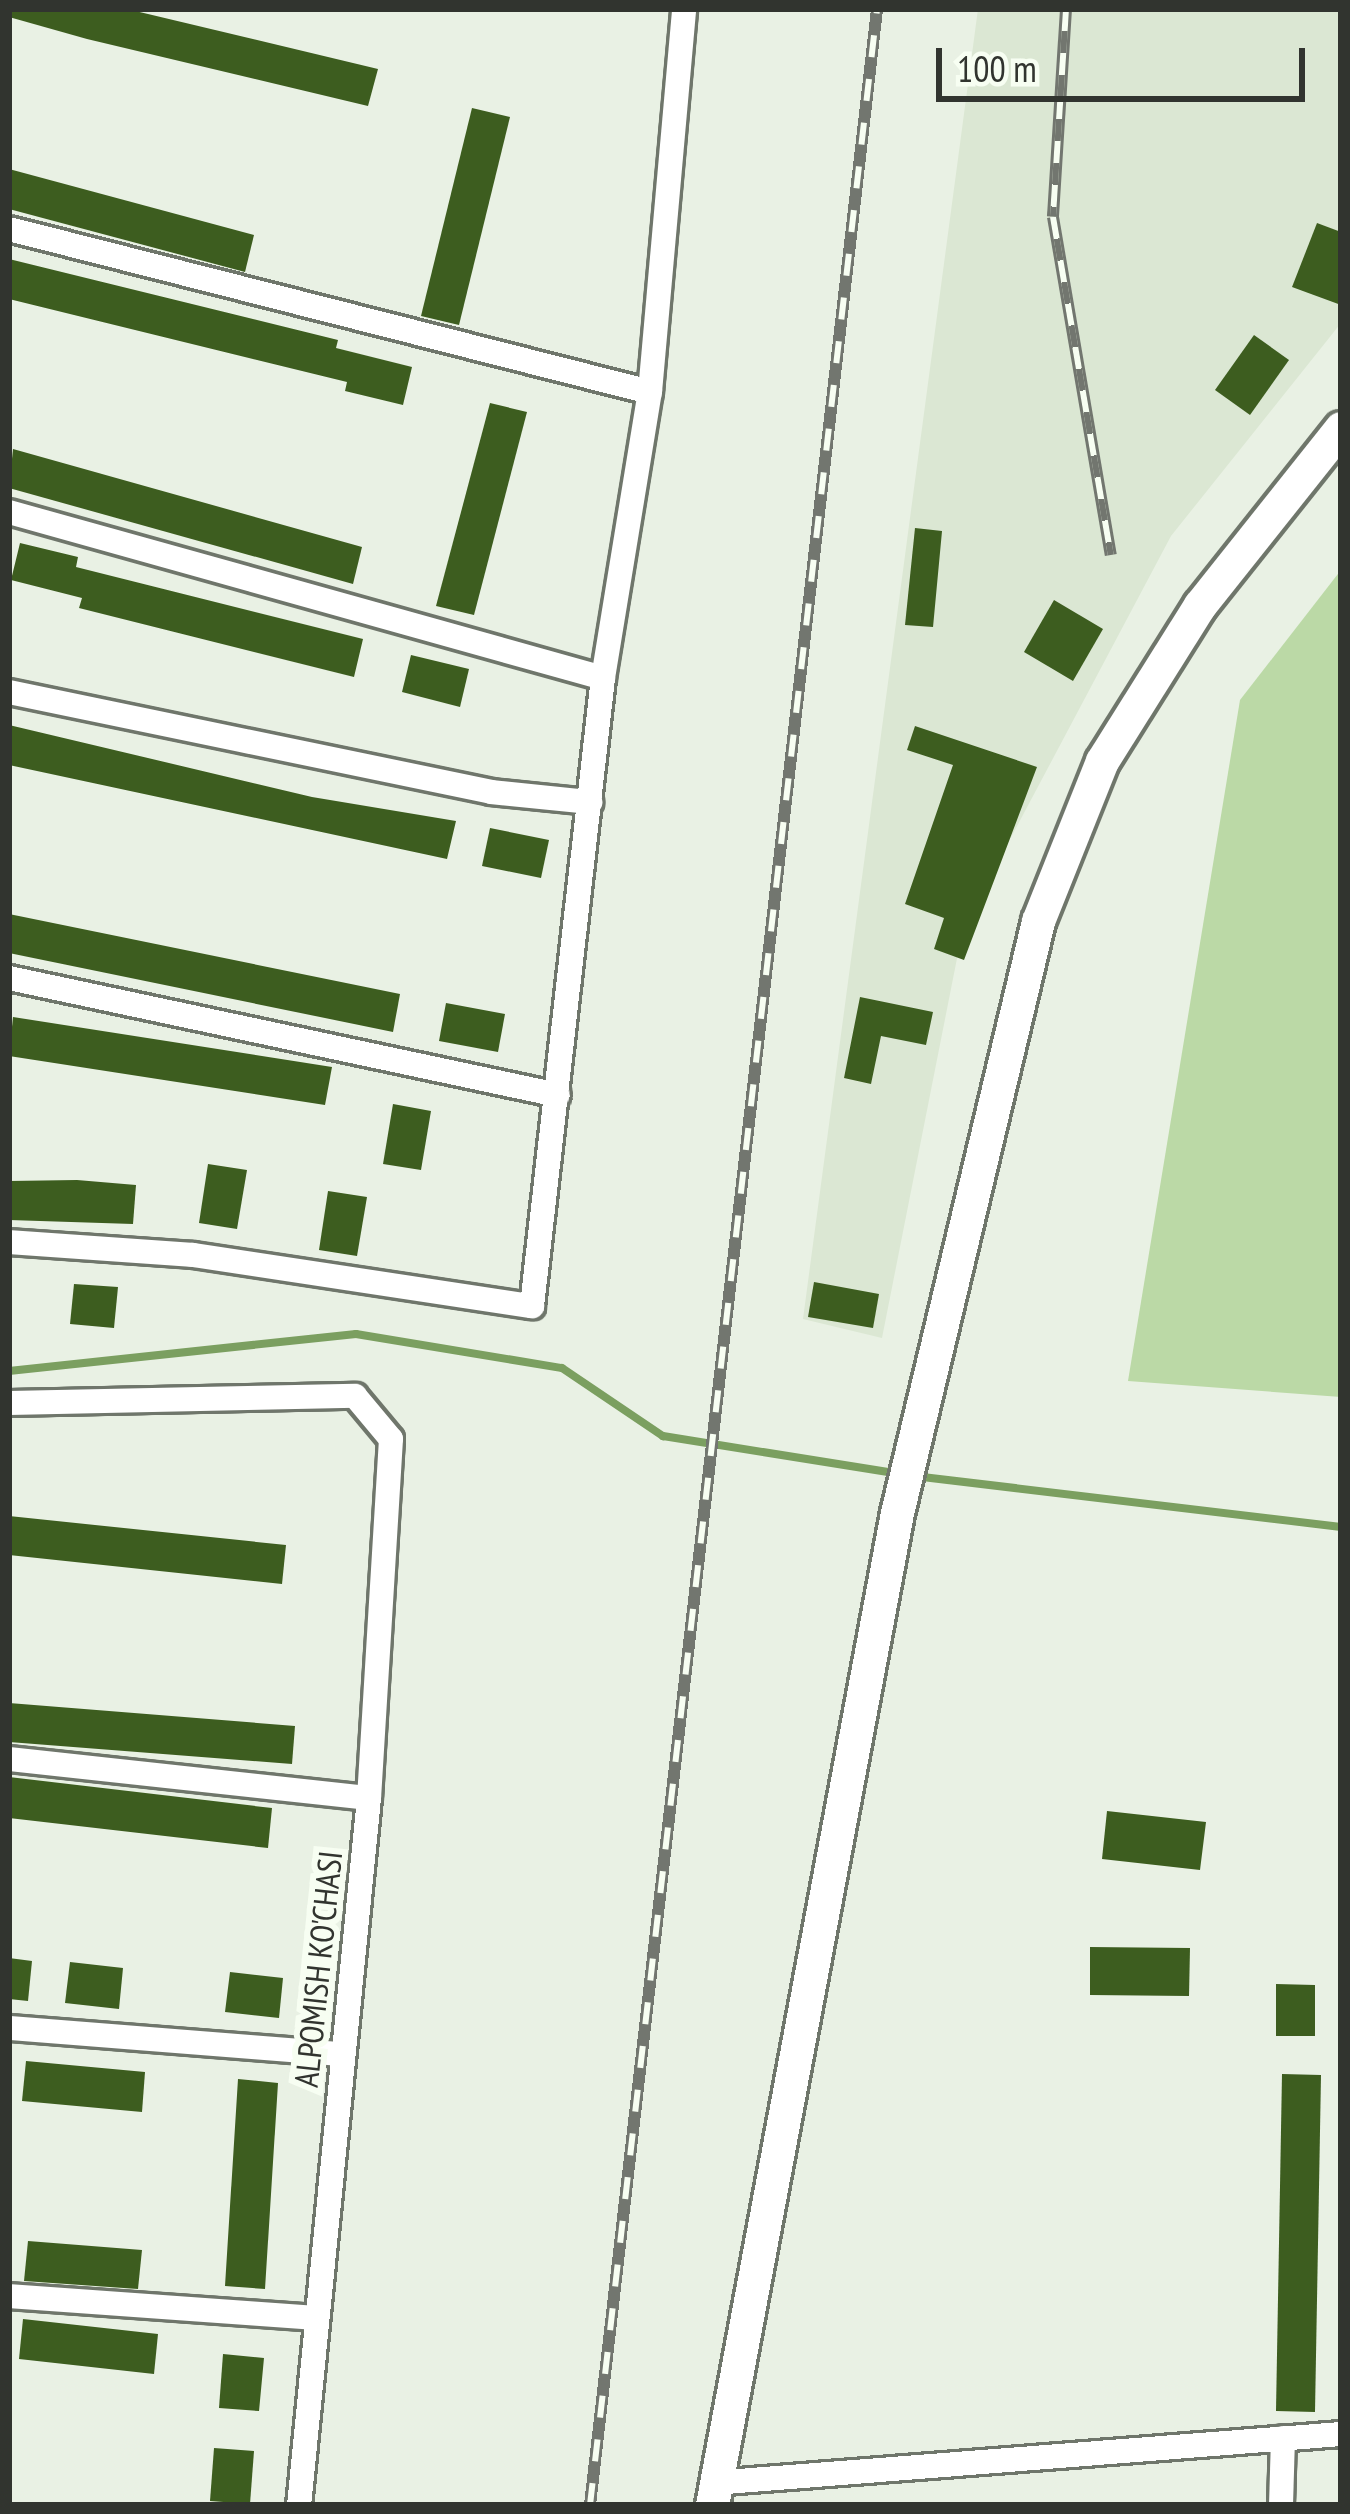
<!DOCTYPE html>
<html>
<head>
<meta charset="utf-8">
<style>
	body { margin:0 }
	#map { position:relative; width:1350px; height:2514px; overflow:hidden; background:#e9f1e4; font-family:"PT Sans Narrow",sans-serif }
	div>[style] { position:absolute }
	.built>* { inset:0; background:#dbe7d3 }
	.green>* { inset:0; background:#bbd9a6 }
	.stream>* { height:8px; margin:-4px; padding:0 4px; transform-origin:4px; border-radius:4px; background:#7b9f60 }
	.building>* { inset:0; background:#3d5d1f }
	.roads { filter:drop-shadow(3px 0 #6f766b) drop-shadow(-3px 0 #6f766b) drop-shadow(0 3px #6f766b) drop-shadow(0 -3px #6f766b) }
	.minor>* { height:24px; margin:-12px; padding:0 12px; transform-origin:12px; border-radius:12px; background:#fff }
	.secondary>* { height:33px; margin:-16.5px; padding:0 16.5px; transform-origin:16.5px; border-radius:16.5px; background:#fff }
	.rail>* { height:12px; margin-top:-6px; transform-origin:0; background:repeating-linear-gradient(90deg,#f7fef2 0 22px,#72766f 0 44px); box-sizing:border-box; border-block:3px solid #72766f }
	span { translate:-50% -50%; white-space:nowrap; text-align:center; line-height:1.15; -webkit-text-stroke:12px #f7fef2; paint-order:stroke }
	.street-label { font-size:33px; color:#31342f }
	.frame { position:absolute; inset:0; border:12px solid #31342f; pointer-events:none }
	.scale { position:absolute; left:936px; top:48px; width:369px; height:54px; box-sizing:border-box; border:6px solid #31342f; border-top:0; padding-left:15px; font-size:36px; line-height:42px; white-space:nowrap; color:#31342f; -webkit-text-stroke:9px #f7fef2; paint-order:stroke }
</style>
</head>
<body>
<div id="map">
	<div class="built">
		<div style="clip-path:polygon(978px 9px,1341px 9px,1341px 323px,1171px 536px,963px 928px,882px 1338px,803px 1319px)"></div>
	</div>
	<div class="green">
		<div style="clip-path:polygon(1341px 570px,1341px 1397px,1128px 1381px,1240px 700px)"></div>
	</div>
	<div class="stream">
		<div style="left:9px;top:1371px;width:349px;rotate:-6.1deg"></div>
		<div style="left:356px;top:1334px;width:209px;rotate:9.4deg"></div>
		<div style="left:562px;top:1368px;width:122px;rotate:34deg"></div>
		<div style="left:663px;top:1436px;width:239px;rotate:9.1deg"></div>
		<div style="left:914px;top:1476px;width:430px;rotate:6.8deg"></div>
	</div>
	<div class="building">
		<div style="clip-path:polygon(9px 9px,127px 9px,378px 69px,368px 106px,87px 39px,9px 17px)"></div>
		<div style="clip-path:polygon(472px 108px,510px 117px,459px 325px,421px 316px)"></div>
		<div style="clip-path:polygon(9px 169px,254px 235px,245px 272px,9px 209px)"></div>
		<div style="clip-path:polygon(1317px 223px,1341px 232px,1341px 305px,1292px 287px)"></div>
		<div style="clip-path:polygon(9px 259px,338px 340px,336px 348px,412px 367px,403px 405px,345px 391px,347px 382px,9px 299px)"></div>
		<div style="clip-path:polygon(1254px 335px,1289px 360px,1250px 415px,1215px 390px)"></div>
		<div style="clip-path:polygon(490px 403px,527px 412px,474px 615px,436px 606px)"></div>
		<div style="clip-path:polygon(13px 449px,362px 547px,353px 584px,9px 488px)"></div>
		<div style="clip-path:polygon(915px 528px,942px 531px,933px 627px,905px 625px)"></div>
		<div style="clip-path:polygon(20px 543px,78px 557px,76px 567px,363px 639px,354px 677px,79px 608px,82px 598px,11px 580px)"></div>
		<div style="clip-path:polygon(1054px 600px,1103px 629px,1073px 681px,1024px 652px)"></div>
		<div style="clip-path:polygon(411px 655px,469px 669px,460px 707px,402px 692px)"></div>
		<div style="clip-path:polygon(9px 725px,312px 797px,456px 821px,447px 859px,9px 765px)"></div>
		<div style="clip-path:polygon(915px 726px,1037px 767px,964px 960px,934px 949px,944px 918px,905px 904px,953px 765px,907px 750px)"></div>
		<div style="clip-path:polygon(490px 828px,549px 840px,541px 878px,482px 866px)"></div>
		<div style="clip-path:polygon(9px 914px,400px 994px,393px 1032px,9px 953px)"></div>
		<div style="clip-path:polygon(860px 997px,933px 1012px,926px 1045px,881px 1036px,871px 1084px,844px 1078px)"></div>
		<div style="clip-path:polygon(446px 1003px,505px 1014px,498px 1052px,439px 1041px)"></div>
		<div style="clip-path:polygon(13px 1017px,332px 1067px,325px 1105px,9px 1056px)"></div>
		<div style="clip-path:polygon(393px 1104px,431px 1111px,421px 1170px,383px 1164px)"></div>
		<div style="clip-path:polygon(208px 1164px,247px 1170px,237px 1229px,199px 1223px)"></div>
		<div style="clip-path:polygon(77px 1180px,136px 1185px,133px 1224px,9px 1220px,9px 1181px)"></div>
		<div style="clip-path:polygon(328px 1191px,367px 1197px,357px 1256px,319px 1250px)"></div>
		<div style="clip-path:polygon(814px 1282px,879px 1294px,873px 1328px,808px 1317px)"></div>
		<div style="clip-path:polygon(74px 1284px,118px 1287px,114px 1328px,70px 1324px)"></div>
		<div style="clip-path:polygon(9px 1516px,286px 1545px,282px 1584px,9px 1555px)"></div>
		<div style="clip-path:polygon(9px 1703px,295px 1726px,292px 1764px,9px 1742px)"></div>
		<div style="clip-path:polygon(9px 1777px,272px 1808px,268px 1848px,9px 1818px)"></div>
		<div style="clip-path:polygon(1107px 1811px,1206px 1822px,1200px 1870px,1102px 1859px)"></div>
		<div style="clip-path:polygon(1090px 1947px,1190px 1948px,1189px 1996px,1090px 1995px)"></div>
		<div style="clip-path:polygon(9px 1958px,32px 1961px,28px 2001px,9px 1999px)"></div>
		<div style="clip-path:polygon(70px 1962px,123px 1968px,119px 2009px,65px 2003px)"></div>
		<div style="clip-path:polygon(230px 1972px,283px 1978px,279px 2018px,225px 2012px)"></div>
		<div style="clip-path:polygon(1276px 1984px,1315px 1985px,1315px 2036px,1276px 2036px)"></div>
		<div style="clip-path:polygon(26px 2061px,145px 2072px,142px 2112px,22px 2101px)"></div>
		<div style="clip-path:polygon(1282px 2074px,1321px 2075px,1315px 2412px,1276px 2411px)"></div>
		<div style="clip-path:polygon(238px 2079px,278px 2083px,265px 2289px,225px 2286px)"></div>
		<div style="clip-path:polygon(28px 2241px,142px 2250px,138px 2289px,24px 2281px)"></div>
		<div style="clip-path:polygon(23px 2319px,158px 2334px,154px 2374px,19px 2359px)"></div>
		<div style="clip-path:polygon(223px 2354px,264px 2358px,259px 2411px,219px 2408px)"></div>
		<div style="clip-path:polygon(214px 2448px,254px 2451px,250px 2504px,210px 2501px)"></div>
	</div>
	<div class="roads">
		<div class="minor">
			<div style="left:9px;top:229px;width:661px;rotate:14.27deg"></div>
			<div style="left:9px;top:512px;width:617px;rotate:15.61deg"></div>
			<div style="left:9px;top:692px;width:492px;rotate:11.7deg"></div>
			<div style="left:491px;top:792px;width:100px;rotate:5.8deg"></div>
			<div style="left:9px;top:978px;width:561px;rotate:12.03deg"></div>
			<div style="left:9px;top:1242px;width:184px;rotate:4deg"></div>
			<div style="left:193px;top:1255px;width:343px;rotate:8.6deg"></div>
			<div style="left:532px;top:1306px;width:632px;rotate:-83.55deg"></div>
			<div style="left:603px;top:678px;width:290px;rotate:-80.7deg"></div>
			<div style="left:650px;top:392px;width:385px;rotate:-84.9deg"></div>
			<div style="left:9px;top:1403px;width:346px;rotate:-1.2deg"></div>
			<div style="left:355px;top:1396px;width:56px;rotate:50.1deg"></div>
			<div style="left:391px;top:1439px;width:360px;rotate:93.5deg"></div>
			<div style="left:369px;top:1798px;width:710px;rotate:95.65deg"></div>
			<div style="left:9px;top:1759px;width:362px;rotate:6.2deg"></div>
			<div style="left:9px;top:2028px;width:334px;rotate:4.5deg"></div>
			<div style="left:9px;top:2296px;width:307px;rotate:4.1deg"></div>
			<div style="left:713px;top:2483px;width:630px;rotate:-4.46deg"></div>
			<div style="left:1281px;top:2505px;width:67px;rotate:-88.3deg"></div>
		</div>
		<div class="secondary">
			<div style="left:712px;top:2505px;width:1009px;rotate:-79.44deg"></div>
			<div style="left:897px;top:1513px;width:609px;rotate:-76.6deg"></div>
			<div style="left:1038px;top:921px;width:172px;rotate:-68.2deg"></div>
			<div style="left:1102px;top:761px;width:184px;rotate:-57.9deg"></div>
			<div style="left:1200px;top:605px;width:226px;rotate:-51.5deg"></div>
		</div>
	</div>
	<div class="rail">
		<div style="left:1066px;top:9px;width:208px;rotate:93.6deg"></div>
		<div style="left:1053px;top:217px;width:343px;rotate:80.3deg"></div>
		<div style="left:590px;top:2505px;width:2512px;rotate:-83.44deg"></div>
	</div>
	<div class="street-label">
		<span style="left:318px;top:1969px;rotate:-84deg">ALPOMISH KO'CHASI</span>
	</div>
	<div class="frame"></div>
	<div class="scale">100 m</div>
</div>
</body>
</html>
